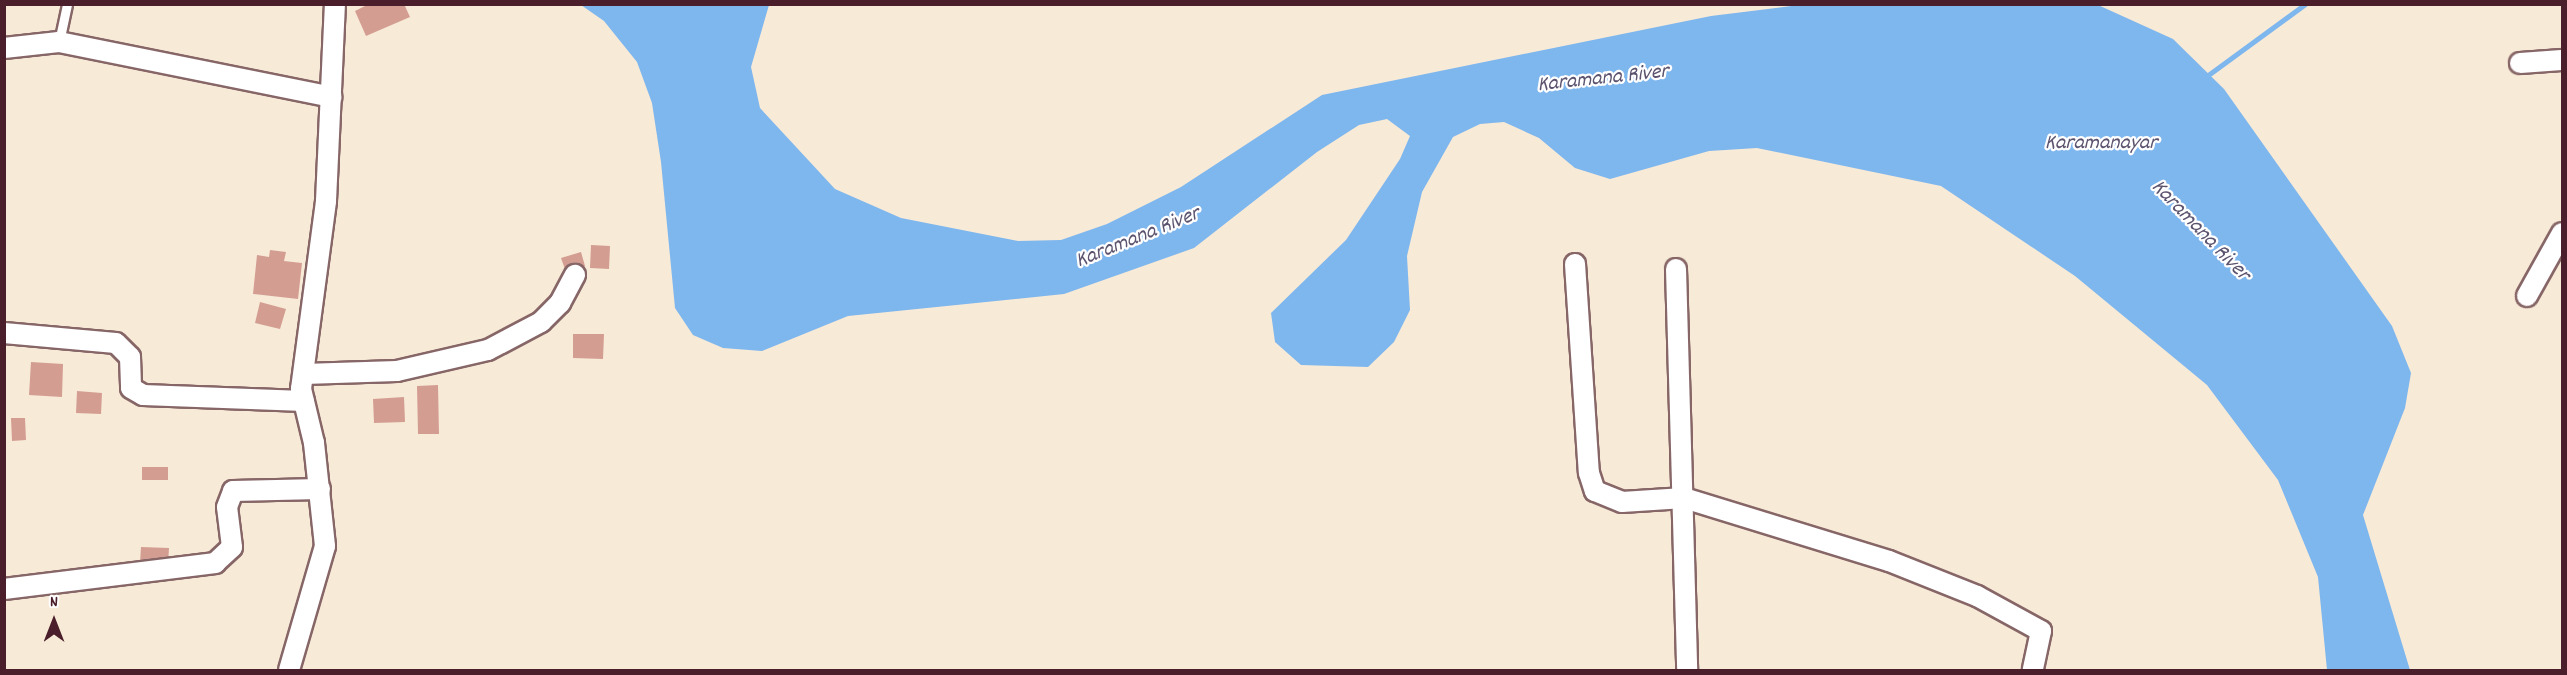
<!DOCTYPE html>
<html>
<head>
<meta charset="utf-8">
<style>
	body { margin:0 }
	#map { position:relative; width:2567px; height:675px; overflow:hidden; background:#f7ead7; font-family:Dekko,sans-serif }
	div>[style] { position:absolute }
	.water>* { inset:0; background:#7eb6ee }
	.stream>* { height:5px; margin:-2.5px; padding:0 2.5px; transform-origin:2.5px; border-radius:2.5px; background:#7eb6ee }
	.building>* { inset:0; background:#d49d92 }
	.roads { filter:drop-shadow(2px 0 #876667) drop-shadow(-2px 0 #876667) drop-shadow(0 2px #876667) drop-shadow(0 -2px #876667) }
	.lane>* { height:9px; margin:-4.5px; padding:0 4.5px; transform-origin:4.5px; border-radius:4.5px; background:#fff }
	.street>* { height:20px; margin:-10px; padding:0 10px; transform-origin:10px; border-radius:10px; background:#fff }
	span { translate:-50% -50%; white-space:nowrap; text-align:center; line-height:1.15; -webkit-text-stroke:4.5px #fff; paint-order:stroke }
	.water-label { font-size:22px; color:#5c546f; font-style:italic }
	.frame { position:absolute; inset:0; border:6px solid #4a1f2b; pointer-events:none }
	.north { position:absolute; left:24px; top:591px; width:60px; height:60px; -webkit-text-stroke:4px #fff; paint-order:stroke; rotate:0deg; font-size:16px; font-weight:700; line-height:24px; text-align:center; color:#4a1f2b }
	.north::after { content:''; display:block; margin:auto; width:21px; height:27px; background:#4a1f2b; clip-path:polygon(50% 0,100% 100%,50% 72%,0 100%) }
</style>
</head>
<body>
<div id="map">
	<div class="water">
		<div style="clip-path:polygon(581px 5px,769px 5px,751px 67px,760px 108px,835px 189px,901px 218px,1018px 241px,1061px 240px,1107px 224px,1181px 187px,1322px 95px,1711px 16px,1799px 5px,2098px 5px,2173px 39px,2224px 89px,2392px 326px,2411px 373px,2405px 408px,2363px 515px,2410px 670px,2327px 670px,2318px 577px,2278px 480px,2207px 385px,2075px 276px,1941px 186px,1757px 148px,1709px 151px,1610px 179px,1575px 168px,1539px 138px,1504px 122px,1480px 124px,1453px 137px,1422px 192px,1407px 256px,1410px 310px,1394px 342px,1368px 367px,1301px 365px,1275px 342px,1271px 313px,1346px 240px,1400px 159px,1410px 136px,1387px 119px,1359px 125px,1317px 152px,1194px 248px,1064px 294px,848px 316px,762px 351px,723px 348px,693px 335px,675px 308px,661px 162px,652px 103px,637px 62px,604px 21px)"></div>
	</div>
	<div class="stream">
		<div style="left:2204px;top:78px;width:125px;rotate:-36.2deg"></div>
	</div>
	<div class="building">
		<div style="clip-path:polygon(369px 4px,404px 4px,410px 17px,366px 36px,355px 11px)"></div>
		<div style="clip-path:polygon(591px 245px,610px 246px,609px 269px,590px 268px)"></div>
		<div style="clip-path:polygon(270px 250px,286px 252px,284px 261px,302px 263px,298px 299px,253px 294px,257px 255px,269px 257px)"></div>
		<div style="clip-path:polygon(581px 252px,585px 266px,566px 272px,561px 258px)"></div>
		<div style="clip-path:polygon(260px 302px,286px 309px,280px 329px,255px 323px)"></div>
		<div style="clip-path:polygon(573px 334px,604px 334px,603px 359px,573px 358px)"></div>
		<div style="clip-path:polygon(31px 362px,63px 364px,62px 397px,29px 395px)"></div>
		<div style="clip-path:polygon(438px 385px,439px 434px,418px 434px,417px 386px)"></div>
		<div style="clip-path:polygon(77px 391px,102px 393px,101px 414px,76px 413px)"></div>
		<div style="clip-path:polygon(404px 397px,405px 422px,374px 423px,373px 399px)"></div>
		<div style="clip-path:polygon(11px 418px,25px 418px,26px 440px,12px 441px)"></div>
		<div style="clip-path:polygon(142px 467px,168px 467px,168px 480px,142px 480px)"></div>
		<div style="clip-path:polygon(141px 547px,169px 548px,167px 580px,139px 579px)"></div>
	</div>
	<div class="roads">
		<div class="lane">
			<div style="left:59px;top:42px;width:39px;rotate:-78deg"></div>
		</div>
		<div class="street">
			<div style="left:4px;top:48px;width:55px;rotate:-6.2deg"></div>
			<div style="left:59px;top:42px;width:278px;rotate:11.4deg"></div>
			<div style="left:2520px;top:63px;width:42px;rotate:-4.1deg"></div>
			<div style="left:1575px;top:264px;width:209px;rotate:86.2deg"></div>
			<div style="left:1589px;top:473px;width:19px;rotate:72deg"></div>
			<div style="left:1595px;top:491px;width:29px;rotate:22deg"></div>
			<div style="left:1622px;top:502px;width:62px;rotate:-3.7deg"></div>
			<div style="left:1684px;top:498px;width:214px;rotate:17.1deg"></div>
			<div style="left:1889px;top:561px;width:95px;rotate:21.7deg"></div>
			<div style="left:1977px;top:596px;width:73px;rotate:28.7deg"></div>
			<div style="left:2041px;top:631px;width:40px;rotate:102deg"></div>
			<div style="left:1676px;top:269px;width:401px;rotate:88.4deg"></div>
			<div style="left:2527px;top:296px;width:72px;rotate:-60.9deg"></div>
			<div style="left:4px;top:333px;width:112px;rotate:5.1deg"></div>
			<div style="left:116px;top:343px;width:20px;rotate:45deg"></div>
			<div style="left:130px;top:357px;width:31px;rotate:88deg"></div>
			<div style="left:131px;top:388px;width:14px;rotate:30deg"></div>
			<div style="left:143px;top:395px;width:161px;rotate:2.1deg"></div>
			<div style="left:304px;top:374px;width:93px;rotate:-1.8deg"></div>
			<div style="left:397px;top:371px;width:93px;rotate:-13deg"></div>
			<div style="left:488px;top:350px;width:60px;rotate:-27.8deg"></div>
			<div style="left:541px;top:322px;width:27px;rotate:-45deg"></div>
			<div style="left:560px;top:303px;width:32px;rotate:-62deg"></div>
			<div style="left:4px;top:589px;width:213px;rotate:-7deg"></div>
			<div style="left:215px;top:563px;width:23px;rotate:-43deg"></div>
			<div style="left:232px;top:547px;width:40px;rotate:-97.1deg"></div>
			<div style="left:227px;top:507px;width:17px;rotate:-69deg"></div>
			<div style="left:233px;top:491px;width:87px;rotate:-1.3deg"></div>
			<div style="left:289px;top:670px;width:129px;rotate:-73.8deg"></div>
			<div style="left:325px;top:546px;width:104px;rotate:-96.1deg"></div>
			<div style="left:314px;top:443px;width:56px;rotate:-103.5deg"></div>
			<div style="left:301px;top:389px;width:190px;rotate:-82.4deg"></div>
			<div style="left:326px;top:201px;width:197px;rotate:-87.4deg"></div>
		</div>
	</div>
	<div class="water-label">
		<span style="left:1603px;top:79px;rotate:-6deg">Karamana River</span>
		<span style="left:2101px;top:144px">Karamanayar</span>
		<span style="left:2200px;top:231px;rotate:46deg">Karamana River</span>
		<span style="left:1138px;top:238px;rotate:-22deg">Karamana River</span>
	</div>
	<div class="frame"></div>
	<div class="north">N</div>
</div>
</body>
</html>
